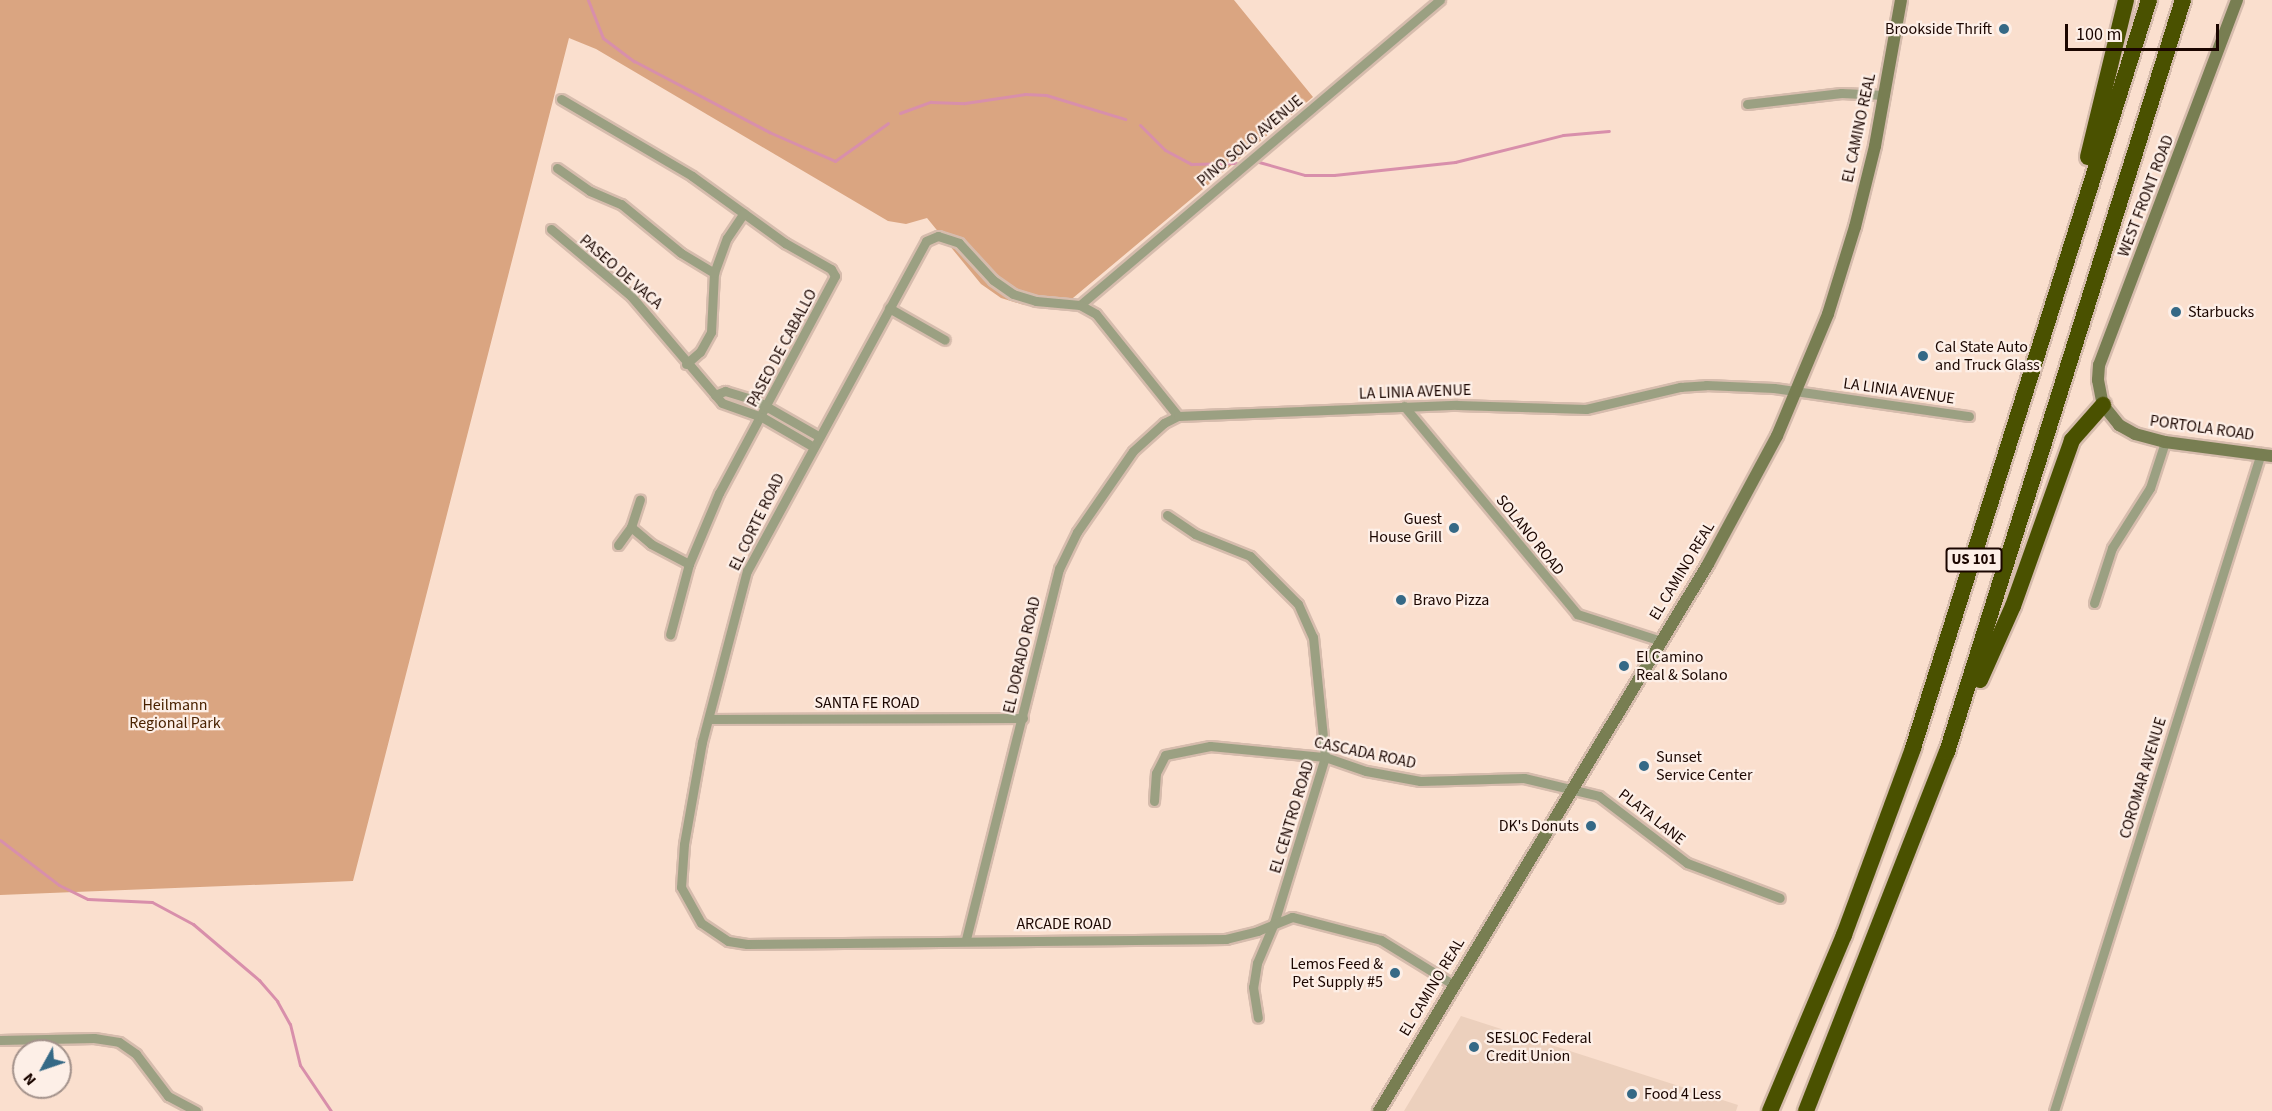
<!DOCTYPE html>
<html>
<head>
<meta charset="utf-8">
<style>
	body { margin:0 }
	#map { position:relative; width:2272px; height:1111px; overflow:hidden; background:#fadfce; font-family:"Source Sans 3",sans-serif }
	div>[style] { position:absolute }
	.built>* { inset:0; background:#ecd0bd }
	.green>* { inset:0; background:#daa581 }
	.stream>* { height:3px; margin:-1.5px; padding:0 1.5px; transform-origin:1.5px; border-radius:1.5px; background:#d88fab }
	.roads { filter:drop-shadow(2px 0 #d6bcad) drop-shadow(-2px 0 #d6bcad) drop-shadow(0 2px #d6bcad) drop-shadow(0 -2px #d6bcad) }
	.street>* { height:9px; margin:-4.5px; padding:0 4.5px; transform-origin:4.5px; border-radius:4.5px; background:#9ba082 }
	.secondary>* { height:12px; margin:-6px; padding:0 6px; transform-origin:6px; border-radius:6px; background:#787e52 }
	.highway>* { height:16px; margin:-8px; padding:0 8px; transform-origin:8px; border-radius:8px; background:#4a5100 }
	.dots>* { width:16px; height:16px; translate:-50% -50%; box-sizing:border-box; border:3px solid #fdefe7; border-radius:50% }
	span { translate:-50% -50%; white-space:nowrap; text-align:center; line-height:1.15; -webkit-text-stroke:4.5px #fdefe7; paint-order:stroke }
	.shield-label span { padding:2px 4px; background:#fdefe7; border:2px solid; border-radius:4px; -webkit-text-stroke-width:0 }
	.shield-label { font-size:15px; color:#1b0600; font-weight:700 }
	.poi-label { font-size:16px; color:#1b0600 }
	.right { translate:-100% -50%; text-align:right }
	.left { translate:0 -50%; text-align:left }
	.street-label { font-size:16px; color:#1b0600 }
	.park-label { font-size:16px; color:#4a2200 }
	.north { position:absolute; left:12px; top:1039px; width:60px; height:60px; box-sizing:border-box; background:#fdefe7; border:2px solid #a3928b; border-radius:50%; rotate:230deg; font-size:16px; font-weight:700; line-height:24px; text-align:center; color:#1b0600 }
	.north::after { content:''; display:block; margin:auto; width:21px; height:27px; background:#356986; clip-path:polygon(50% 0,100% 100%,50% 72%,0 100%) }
	.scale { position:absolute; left:2065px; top:24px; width:154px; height:27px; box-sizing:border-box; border:3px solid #1b0600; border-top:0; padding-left:8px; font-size:18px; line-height:21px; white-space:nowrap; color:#1b0600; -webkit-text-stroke:4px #fdefe7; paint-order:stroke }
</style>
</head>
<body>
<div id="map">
	<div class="built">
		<div style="clip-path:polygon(1461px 1016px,1738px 1105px,1736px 1111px,1404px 1111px)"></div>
	</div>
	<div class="green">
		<div style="clip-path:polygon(0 0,1234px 0,1313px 97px,1061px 308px,1024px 305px,1001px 298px,981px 284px,927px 218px,906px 224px,888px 221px,596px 49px,569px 38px,353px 881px,0 895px)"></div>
	</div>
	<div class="stream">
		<div style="left:588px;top:0;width:41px;rotate:68.5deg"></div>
		<div style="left:603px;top:38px;width:39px;rotate:37deg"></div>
		<div style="left:634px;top:61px;width:153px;rotate:27.7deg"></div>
		<div style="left:769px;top:132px;width:72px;rotate:23.7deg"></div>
		<div style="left:835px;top:161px;width:65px;rotate:-35.6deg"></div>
		<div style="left:900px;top:113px;width:33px;rotate:-20deg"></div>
		<div style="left:931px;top:102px;width:34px;rotate:2deg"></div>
		<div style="left:965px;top:103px;width:61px;rotate:-8.5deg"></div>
		<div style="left:1025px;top:94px;width:21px;rotate:3deg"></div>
		<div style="left:1046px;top:95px;width:83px;rotate:16.9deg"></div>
		<div style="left:1140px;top:125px;width:35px;rotate:45deg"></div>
		<div style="left:1165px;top:150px;width:30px;rotate:28deg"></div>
		<div style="left:1191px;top:164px;width:45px;rotate:-1.3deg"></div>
		<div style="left:1259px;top:162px;width:48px;rotate:15.8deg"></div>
		<div style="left:1305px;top:175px;width:29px"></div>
		<div style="left:1334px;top:175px;width:122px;rotate:-6.1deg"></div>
		<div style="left:1455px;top:162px;width:111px;rotate:-14deg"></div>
		<div style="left:1563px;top:135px;width:46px;rotate:-5deg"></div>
		<div style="left:0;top:840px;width:74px;rotate:37.3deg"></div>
		<div style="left:59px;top:885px;width:32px;rotate:26deg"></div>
		<div style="left:88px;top:899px;width:64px;rotate:2.7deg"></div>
		<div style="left:152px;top:902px;width:47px;rotate:28.2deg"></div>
		<div style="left:193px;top:924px;width:87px;rotate:40.3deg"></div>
		<div style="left:259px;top:980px;width:28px;rotate:49deg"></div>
		<div style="left:277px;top:1001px;width:26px;rotate:61deg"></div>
		<div style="left:290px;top:1024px;width:42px;rotate:76.3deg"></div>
		<div style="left:300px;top:1065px;width:55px;rotate:56deg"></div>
	</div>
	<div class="roads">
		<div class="street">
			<div style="left:561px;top:99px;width:152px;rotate:30.4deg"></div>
			<div style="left:692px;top:176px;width:115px;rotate:35.8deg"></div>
			<div style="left:785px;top:243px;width:53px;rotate:29.5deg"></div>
			<div style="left:831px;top:269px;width:8px;rotate:60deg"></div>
			<div style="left:835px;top:276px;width:246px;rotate:118.1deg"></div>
			<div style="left:719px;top:493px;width:77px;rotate:112.9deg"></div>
			<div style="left:689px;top:564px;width:73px;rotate:105deg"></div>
			<div style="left:1747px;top:104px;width:95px;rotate:-6.7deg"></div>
			<div style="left:1841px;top:93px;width:44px;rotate:2.6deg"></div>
			<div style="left:557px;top:168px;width:40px;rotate:34.9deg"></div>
			<div style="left:590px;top:191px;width:34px;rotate:23deg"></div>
			<div style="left:621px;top:204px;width:77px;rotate:39.2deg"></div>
			<div style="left:681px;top:253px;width:39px;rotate:31deg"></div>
			<div style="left:551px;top:229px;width:104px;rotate:39.9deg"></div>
			<div style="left:631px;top:296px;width:140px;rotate:49.6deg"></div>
			<div style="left:722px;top:403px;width:42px;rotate:19.3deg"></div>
			<div style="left:762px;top:417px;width:58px;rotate:30.1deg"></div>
			<div style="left:1080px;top:305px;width:472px;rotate:-40.3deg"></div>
			<div style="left:889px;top:308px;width:64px;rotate:29.7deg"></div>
			<div style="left:686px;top:364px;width:18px;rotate:-41deg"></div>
			<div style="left:700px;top:352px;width:23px;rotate:-61deg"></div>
			<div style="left:711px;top:332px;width:59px;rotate:-87.1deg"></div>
			<div style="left:714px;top:273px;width:37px;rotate:-70deg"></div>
			<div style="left:727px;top:238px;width:30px;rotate:-56deg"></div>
			<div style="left:715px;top:395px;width:11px;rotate:-22deg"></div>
			<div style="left:725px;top:391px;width:31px;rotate:17deg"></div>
			<div style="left:755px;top:400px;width:73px;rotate:29.7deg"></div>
			<div style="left:1404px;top:406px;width:271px;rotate:50.2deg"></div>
			<div style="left:1577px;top:614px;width:88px;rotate:17.8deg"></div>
			<div style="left:1167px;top:515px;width:34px;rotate:34deg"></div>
			<div style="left:1195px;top:534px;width:59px;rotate:21.8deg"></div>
			<div style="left:1250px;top:556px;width:68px;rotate:45deg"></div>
			<div style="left:1298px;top:604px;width:36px;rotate:66deg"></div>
			<div style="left:1313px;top:637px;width:121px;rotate:84.3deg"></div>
			<div style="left:1325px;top:757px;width:174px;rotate:107.1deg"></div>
			<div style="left:1274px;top:923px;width:43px;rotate:113deg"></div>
			<div style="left:1257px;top:963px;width:24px;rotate:99deg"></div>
			<div style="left:1253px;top:987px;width:31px;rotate:81deg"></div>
			<div style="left:631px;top:527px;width:26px;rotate:40deg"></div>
			<div style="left:651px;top:544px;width:43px;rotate:27.8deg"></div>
			<div style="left:618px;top:545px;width:22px;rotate:-54deg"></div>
			<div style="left:631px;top:527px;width:29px;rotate:-72deg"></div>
			<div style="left:2094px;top:603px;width:58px;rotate:-71.9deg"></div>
			<div style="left:2112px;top:548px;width:71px;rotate:-57.7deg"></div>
			<div style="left:2150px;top:488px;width:48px;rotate:-71.9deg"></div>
			<div style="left:711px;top:719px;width:312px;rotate:-0.2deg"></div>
			<div style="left:1154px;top:801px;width:28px;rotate:-86deg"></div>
			<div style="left:1156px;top:773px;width:20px;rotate:-63deg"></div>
			<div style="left:1165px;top:755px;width:46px;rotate:-11.3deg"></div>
			<div style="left:1210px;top:746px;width:116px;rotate:5.5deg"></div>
			<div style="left:1325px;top:757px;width:43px;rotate:18.9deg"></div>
			<div style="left:1366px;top:771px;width:55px;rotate:10.5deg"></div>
			<div style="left:1420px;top:781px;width:104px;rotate:-1.7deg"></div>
			<div style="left:1524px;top:778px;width:77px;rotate:13.5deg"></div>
			<div style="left:1599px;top:796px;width:111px;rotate:37.3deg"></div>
			<div style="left:1687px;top:863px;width:99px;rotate:20.6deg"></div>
			<div style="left:966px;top:939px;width:382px;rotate:-75.9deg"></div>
			<div style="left:1059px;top:569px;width:41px;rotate:-64.1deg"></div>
			<div style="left:1077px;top:532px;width:98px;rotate:-55.3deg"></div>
			<div style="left:1133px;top:451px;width:42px;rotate:-42.1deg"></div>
			<div style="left:1164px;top:423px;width:16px;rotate:-27deg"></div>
			<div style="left:1454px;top:985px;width:86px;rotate:-148.3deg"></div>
			<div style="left:1381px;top:940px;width:92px;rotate:-165.5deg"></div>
			<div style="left:1292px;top:917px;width:37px;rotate:158deg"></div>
			<div style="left:1258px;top:931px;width:33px;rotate:166deg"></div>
			<div style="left:1226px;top:939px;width:479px;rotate:179.4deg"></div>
			<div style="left:747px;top:944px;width:19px;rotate:-171deg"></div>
			<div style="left:728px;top:941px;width:32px;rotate:-146deg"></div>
			<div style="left:701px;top:923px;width:41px;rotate:-119.1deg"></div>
			<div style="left:681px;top:887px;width:43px;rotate:-86deg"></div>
			<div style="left:684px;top:844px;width:104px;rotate:-80deg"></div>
			<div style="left:702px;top:742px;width:177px;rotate:-75.3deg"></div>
			<div style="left:747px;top:571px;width:375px;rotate:-61.5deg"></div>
			<div style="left:926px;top:241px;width:13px;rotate:-23deg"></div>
			<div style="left:938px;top:236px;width:22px;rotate:18deg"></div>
			<div style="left:959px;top:243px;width:50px;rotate:47.4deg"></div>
			<div style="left:993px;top:280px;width:24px;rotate:35deg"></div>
			<div style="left:1013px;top:294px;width:24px;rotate:17deg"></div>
			<div style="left:1036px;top:301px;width:44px;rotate:5.2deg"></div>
			<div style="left:1080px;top:305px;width:18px;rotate:29deg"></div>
			<div style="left:1096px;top:314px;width:131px;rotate:51.2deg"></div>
			<div style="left:1178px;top:416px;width:279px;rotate:-2.3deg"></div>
			<div style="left:1457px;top:405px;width:129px;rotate:1.8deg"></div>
			<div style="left:1586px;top:409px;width:97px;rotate:-13.2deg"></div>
			<div style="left:1680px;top:387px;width:26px;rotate:-4deg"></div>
			<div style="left:1706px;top:385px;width:68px;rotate:2.5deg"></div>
			<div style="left:1774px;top:388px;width:197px;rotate:8.2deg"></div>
			<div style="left:0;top:1040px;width:94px;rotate:-1.2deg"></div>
			<div style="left:94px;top:1038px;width:25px;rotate:9deg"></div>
			<div style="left:119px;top:1042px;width:21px;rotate:35deg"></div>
			<div style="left:136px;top:1054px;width:53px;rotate:52.7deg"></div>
			<div style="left:168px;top:1096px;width:32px;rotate:28deg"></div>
			<div style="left:2054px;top:1111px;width:690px;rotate:-72.54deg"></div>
		</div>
		<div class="secondary">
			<div style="left:2237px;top:0;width:390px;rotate:110.7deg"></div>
			<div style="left:2099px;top:365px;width:15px;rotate:94deg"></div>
			<div style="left:2098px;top:380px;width:25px;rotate:79deg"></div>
			<div style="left:2103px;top:405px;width:26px;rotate:51deg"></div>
			<div style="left:2119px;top:425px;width:18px;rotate:29deg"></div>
			<div style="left:2135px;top:434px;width:31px;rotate:15deg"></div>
			<div style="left:2165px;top:442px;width:108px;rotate:7.5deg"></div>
			<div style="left:1379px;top:1111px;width:638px;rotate:-58.97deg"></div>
			<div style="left:1708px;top:564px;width:145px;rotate:-61.7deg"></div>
			<div style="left:1777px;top:436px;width:132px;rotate:-67.3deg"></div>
			<div style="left:1828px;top:314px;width:91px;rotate:-72.8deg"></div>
			<div style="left:1855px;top:227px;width:83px;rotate:-76.1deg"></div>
			<div style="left:1875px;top:146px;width:148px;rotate:-79.9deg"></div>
		</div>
		<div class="highway">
			<div style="left:2088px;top:157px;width:162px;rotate:-76.4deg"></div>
			<div style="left:1980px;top:680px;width:81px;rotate:-66deg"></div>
			<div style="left:2013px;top:606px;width:176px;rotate:-70.4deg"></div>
			<div style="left:2072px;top:440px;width:47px;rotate:-48.5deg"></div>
			<div style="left:1770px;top:1111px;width:191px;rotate:-67.2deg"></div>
			<div style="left:1844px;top:935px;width:199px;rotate:-69.7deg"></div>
			<div style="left:1913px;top:748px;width:784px;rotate:-72.49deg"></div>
			<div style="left:1806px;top:1111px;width:386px;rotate:-68.6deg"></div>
			<div style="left:1947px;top:752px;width:788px;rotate:-72.58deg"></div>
		</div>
	</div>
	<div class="dots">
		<div style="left:2004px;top:29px;background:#356986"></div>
		<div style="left:2176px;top:312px;background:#356986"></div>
		<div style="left:1923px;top:356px;background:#356986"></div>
		<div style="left:1454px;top:528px;background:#356986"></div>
		<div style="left:1401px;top:600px;background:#356986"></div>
		<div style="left:1624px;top:666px;background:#356986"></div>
		<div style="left:1644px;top:766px;background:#356986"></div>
		<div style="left:1591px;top:826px;background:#356986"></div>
		<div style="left:1395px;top:973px;background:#356986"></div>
		<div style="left:1474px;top:1047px;background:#356986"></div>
		<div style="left:1632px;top:1094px;background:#356986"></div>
	</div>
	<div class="shield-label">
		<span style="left:1974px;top:560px">US 101</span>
	</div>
	<div class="poi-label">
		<span class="right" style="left:1992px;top:29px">Brookside Thrift</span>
		<span class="left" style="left:2188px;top:312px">Starbucks</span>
		<span class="left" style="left:1935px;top:356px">Cal State Auto<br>and Truck Glass</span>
		<span class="right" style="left:1442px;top:528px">Guest<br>House Grill</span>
		<span class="left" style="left:1413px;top:600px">Bravo Pizza</span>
		<span class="left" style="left:1636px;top:666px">El Camino<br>Real &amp; Solano</span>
		<span class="left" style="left:1656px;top:766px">Sunset<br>Service Center</span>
		<span class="right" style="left:1579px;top:826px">DK's Donuts</span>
		<span class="right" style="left:1383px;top:973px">Lemos Feed &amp;<br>Pet Supply #5</span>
		<span class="left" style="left:1486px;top:1047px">SESLOC Federal<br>Credit Union</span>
		<span class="left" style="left:1644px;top:1094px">Food 4 Less</span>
	</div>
	<div class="street-label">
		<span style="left:1859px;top:128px;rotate:-78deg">EL CAMINO REAL</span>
		<span style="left:1250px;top:141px;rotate:-40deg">PINO SOLO AVENUE</span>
		<span style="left:2146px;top:196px;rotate:-69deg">WEST FRONT ROAD</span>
		<span style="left:621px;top:272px;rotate:41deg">PASEO DE VACA</span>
		<span style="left:782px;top:348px;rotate:-62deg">PASEO DE CABALLO</span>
		<span style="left:1899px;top:391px;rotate:8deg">LA LINIA AVENUE</span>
		<span style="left:1415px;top:392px;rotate:-2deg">LA LINIA AVENUE</span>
		<span style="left:2202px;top:428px;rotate:8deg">PORTOLA ROAD</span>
		<span style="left:757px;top:522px;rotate:-64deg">EL CORTE ROAD</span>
		<span style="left:1530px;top:535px;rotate:51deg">SOLANO ROAD</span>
		<span style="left:1682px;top:571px;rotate:-59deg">EL CAMINO REAL</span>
		<span style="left:1022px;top:655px;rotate:-77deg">EL DORADO ROAD</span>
		<span style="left:867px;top:703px">SANTA FE ROAD</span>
		<span style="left:1365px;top:753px;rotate:12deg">CASCADA ROAD</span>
		<span style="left:2143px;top:778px;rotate:-73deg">COROMAR AVENUE</span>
		<span style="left:1292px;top:817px;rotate:-73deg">EL CENTRO ROAD</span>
		<span style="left:1652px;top:817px;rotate:38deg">PLATA LANE</span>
		<span style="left:1064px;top:924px">ARCADE ROAD</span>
		<span style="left:1432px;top:987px;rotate:-59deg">EL CAMINO REAL</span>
	</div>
	<div class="park-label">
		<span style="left:175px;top:714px">Heilmann<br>Regional Park</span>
	</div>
	<div class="north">N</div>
	<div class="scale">100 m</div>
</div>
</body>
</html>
